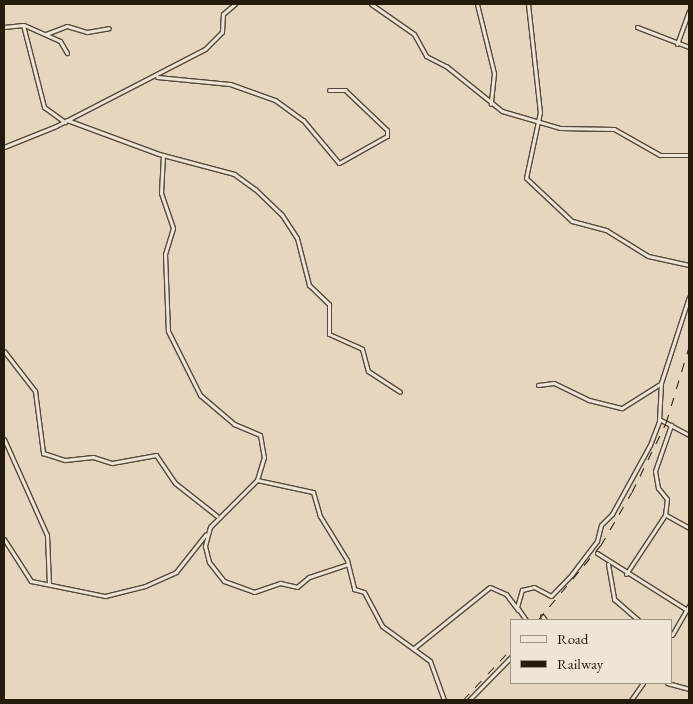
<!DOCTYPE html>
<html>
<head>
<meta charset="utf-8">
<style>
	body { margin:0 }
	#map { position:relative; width:693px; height:704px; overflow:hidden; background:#e7d6bf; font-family:"EB Garamond",serif }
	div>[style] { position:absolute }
	.roads { filter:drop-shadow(1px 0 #56493a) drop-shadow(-1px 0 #56493a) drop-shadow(0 1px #56493a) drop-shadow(0 -1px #56493a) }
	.street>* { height:3px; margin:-1.5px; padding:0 1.5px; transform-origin:1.5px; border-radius:1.5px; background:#efe4d5 }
	.rail>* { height:1px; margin-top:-0.5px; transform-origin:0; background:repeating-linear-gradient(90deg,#261a0d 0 9px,transparent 0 18px) }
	span { translate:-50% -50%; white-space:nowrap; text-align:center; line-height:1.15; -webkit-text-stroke:4px #efe4d5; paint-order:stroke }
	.frame { position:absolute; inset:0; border:5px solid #261a0d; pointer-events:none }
	.legend { position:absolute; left:510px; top:619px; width:162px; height:65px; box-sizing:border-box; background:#efe4d5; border:1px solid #9f9385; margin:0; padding:6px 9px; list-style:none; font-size:15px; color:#261a0d }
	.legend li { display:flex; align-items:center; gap:10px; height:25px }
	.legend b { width:25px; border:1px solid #9f9385 }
</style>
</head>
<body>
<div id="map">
	<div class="roads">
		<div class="street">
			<div style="left:371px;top:4px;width:52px;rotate:34.9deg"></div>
			<div style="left:414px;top:34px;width:25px;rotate:61deg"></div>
			<div style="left:426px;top:56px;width:22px;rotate:27deg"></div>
			<div style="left:446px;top:66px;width:72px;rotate:38.8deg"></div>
			<div style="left:502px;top:111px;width:60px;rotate:16.3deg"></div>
			<div style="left:560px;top:128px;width:54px;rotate:1.1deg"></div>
			<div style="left:614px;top:129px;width:53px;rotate:29.5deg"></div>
			<div style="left:660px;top:155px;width:29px"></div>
			<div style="left:477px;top:4px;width:71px;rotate:76.2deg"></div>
			<div style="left:494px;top:73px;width:31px;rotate:96deg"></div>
			<div style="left:528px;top:4px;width:109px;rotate:83.7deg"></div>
			<div style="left:540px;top:112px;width:67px;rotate:102deg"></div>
			<div style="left:526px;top:178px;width:63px;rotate:43.1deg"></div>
			<div style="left:572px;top:221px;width:35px;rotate:15deg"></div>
			<div style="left:606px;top:230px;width:49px;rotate:31.8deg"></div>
			<div style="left:648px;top:256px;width:42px;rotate:12.4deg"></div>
			<div style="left:24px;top:25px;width:39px;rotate:24deg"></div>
			<div style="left:60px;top:41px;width:14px;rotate:60deg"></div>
			<div style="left:4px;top:27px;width:19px;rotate:-6deg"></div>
			<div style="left:23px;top:25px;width:85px;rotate:75.6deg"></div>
			<div style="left:44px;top:107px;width:26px;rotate:36deg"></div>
			<div style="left:637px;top:27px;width:56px;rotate:21deg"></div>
			<div style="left:46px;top:34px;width:22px;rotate:-21deg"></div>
			<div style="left:67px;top:26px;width:21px;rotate:17deg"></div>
			<div style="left:87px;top:32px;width:22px;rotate:-10deg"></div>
			<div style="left:677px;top:44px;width:35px;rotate:-70deg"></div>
			<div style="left:157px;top:77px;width:73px;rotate:5.5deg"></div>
			<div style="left:230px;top:84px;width:48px;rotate:19.6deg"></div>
			<div style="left:275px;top:100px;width:34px;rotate:36deg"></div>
			<div style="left:303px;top:120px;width:56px;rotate:50.1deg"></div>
			<div style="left:339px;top:163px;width:55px;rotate:-29.4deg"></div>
			<div style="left:387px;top:136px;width:6px;rotate:-90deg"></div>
			<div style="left:387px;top:130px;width:58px;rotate:-136.4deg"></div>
			<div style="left:345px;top:90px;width:16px;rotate:180deg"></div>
			<div style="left:67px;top:120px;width:98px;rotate:20.3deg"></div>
			<div style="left:159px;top:154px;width:78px;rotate:14.9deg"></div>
			<div style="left:234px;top:174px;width:26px;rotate:36deg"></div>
			<div style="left:255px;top:189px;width:37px;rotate:44deg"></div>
			<div style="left:282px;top:215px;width:27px;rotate:57deg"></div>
			<div style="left:297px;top:238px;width:49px;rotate:75.7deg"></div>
			<div style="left:309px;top:285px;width:28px;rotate:44deg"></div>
			<div style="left:329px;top:304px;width:30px;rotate:90deg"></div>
			<div style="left:329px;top:334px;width:36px;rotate:24deg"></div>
			<div style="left:362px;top:349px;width:23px;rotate:75deg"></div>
			<div style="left:368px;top:371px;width:38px;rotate:33deg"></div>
			<div style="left:4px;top:147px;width:56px;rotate:-22deg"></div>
			<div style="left:56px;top:126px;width:168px;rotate:-27.3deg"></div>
			<div style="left:205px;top:49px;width:24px;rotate:-45deg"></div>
			<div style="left:222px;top:32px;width:18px;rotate:-87deg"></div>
			<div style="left:223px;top:14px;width:16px;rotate:-40deg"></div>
			<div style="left:163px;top:155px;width:38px;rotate:93deg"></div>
			<div style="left:161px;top:193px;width:37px;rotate:71deg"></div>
			<div style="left:173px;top:228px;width:27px;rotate:107deg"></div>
			<div style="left:165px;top:254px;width:77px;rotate:87.8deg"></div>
			<div style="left:168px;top:331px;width:72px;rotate:63.4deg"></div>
			<div style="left:200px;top:395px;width:45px;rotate:40.5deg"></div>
			<div style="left:234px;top:424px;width:28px;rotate:23deg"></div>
			<div style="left:260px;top:435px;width:22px;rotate:80deg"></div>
			<div style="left:264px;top:457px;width:24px;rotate:107deg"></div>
			<div style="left:257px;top:480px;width:66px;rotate:135deg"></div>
			<div style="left:210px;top:527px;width:20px;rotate:105deg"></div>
			<div style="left:205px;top:546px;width:16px;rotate:76deg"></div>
			<div style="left:209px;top:562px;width:24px;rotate:52deg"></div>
			<div style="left:224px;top:581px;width:32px;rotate:20deg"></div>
			<div style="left:254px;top:592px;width:28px;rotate:-19deg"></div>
			<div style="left:280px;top:583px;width:17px;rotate:13deg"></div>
			<div style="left:297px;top:587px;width:16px;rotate:-40deg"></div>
			<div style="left:309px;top:577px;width:41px;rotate:-18.4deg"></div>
			<div style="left:4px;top:351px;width:51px;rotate:52.2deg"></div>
			<div style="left:35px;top:391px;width:63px;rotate:82.6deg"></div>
			<div style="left:43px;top:453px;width:23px;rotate:18deg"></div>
			<div style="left:65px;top:460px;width:28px;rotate:-6deg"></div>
			<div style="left:93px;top:457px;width:20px;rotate:18deg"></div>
			<div style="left:112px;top:463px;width:45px;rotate:-10.3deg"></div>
			<div style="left:156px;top:455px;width:34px;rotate:56deg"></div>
			<div style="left:175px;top:483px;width:53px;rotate:38.2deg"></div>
			<div style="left:538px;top:385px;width:16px;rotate:-7deg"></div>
			<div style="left:554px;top:383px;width:39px;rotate:26deg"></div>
			<div style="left:589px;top:400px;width:34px;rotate:14deg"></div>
			<div style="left:622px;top:408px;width:45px;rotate:-32.3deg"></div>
			<div style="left:659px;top:419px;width:34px;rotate:28deg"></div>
			<div style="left:4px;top:439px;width:105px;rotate:65.9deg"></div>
			<div style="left:47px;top:535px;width:49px;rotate:87.7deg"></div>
			<div style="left:257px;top:480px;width:57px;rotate:12.1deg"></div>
			<div style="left:313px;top:492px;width:25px;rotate:74deg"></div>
			<div style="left:320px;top:516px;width:52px;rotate:58.5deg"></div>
			<div style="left:347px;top:560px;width:30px;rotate:76deg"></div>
			<div style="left:354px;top:589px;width:10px;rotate:17deg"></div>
			<div style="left:364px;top:592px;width:38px;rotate:62deg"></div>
			<div style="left:382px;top:626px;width:59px;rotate:36.1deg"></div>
			<div style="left:430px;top:661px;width:41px;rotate:70.3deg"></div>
			<div style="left:666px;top:515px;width:26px;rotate:29deg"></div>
			<div style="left:4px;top:539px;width:50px;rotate:57.3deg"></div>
			<div style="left:31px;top:581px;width:76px;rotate:11.5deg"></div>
			<div style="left:105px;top:596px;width:41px;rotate:-14deg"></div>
			<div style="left:145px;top:586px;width:34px;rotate:-24deg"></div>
			<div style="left:176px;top:572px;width:48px;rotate:-51.7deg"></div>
			<div style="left:597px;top:553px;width:107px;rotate:32.3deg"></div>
			<div style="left:608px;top:564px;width:36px;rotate:80deg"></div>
			<div style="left:614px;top:599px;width:32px;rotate:41deg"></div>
			<div style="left:626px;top:574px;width:71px;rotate:-56.5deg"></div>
			<div style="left:665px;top:515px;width:16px;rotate:-83deg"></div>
			<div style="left:667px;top:499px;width:14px;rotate:-129deg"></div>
			<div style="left:658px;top:488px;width:17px;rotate:-100deg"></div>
			<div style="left:655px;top:471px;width:49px;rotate:-70.8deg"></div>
			<div style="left:542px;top:616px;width:5px;rotate:53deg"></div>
			<div style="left:526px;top:620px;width:16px;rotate:-125deg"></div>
			<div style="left:517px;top:607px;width:18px;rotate:-74deg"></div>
			<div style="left:522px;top:590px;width:12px;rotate:-14deg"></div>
			<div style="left:534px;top:587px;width:19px;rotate:28deg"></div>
			<div style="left:551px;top:596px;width:30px;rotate:-46deg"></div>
			<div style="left:572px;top:574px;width:41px;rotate:-52.9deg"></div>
			<div style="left:597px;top:541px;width:16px;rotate:-76deg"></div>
			<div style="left:601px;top:525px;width:16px;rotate:-45deg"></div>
			<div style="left:612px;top:514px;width:79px;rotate:-61.2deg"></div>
			<div style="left:650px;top:445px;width:26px;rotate:-69deg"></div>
			<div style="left:659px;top:421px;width:38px;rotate:-87deg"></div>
			<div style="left:661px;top:383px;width:90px;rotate:-72deg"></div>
			<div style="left:672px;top:635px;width:34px;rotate:-60deg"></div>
			<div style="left:414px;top:648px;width:97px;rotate:-38.8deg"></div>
			<div style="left:490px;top:587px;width:17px;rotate:24deg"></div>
			<div style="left:506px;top:594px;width:20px;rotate:53deg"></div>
			<div style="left:667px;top:683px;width:23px;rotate:15deg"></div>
			<div style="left:469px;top:700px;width:62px;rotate:-45.7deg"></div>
			<div style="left:631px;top:700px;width:21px;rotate:-55deg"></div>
		</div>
	</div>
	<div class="rail">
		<div style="left:538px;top:620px;width:98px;rotate:-50deg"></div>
		<div style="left:601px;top:545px;width:61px;rotate:-59.7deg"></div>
		<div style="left:632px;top:492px;width:77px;rotate:-63.8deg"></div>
		<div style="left:666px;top:423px;width:79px;rotate:-73.2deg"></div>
		<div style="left:463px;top:700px;width:71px;rotate:-46.7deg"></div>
	</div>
	<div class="frame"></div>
	<ul class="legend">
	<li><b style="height:6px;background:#efe4d5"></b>Road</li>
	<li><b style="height:6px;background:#261a0d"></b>Railway</li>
	</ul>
</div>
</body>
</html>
